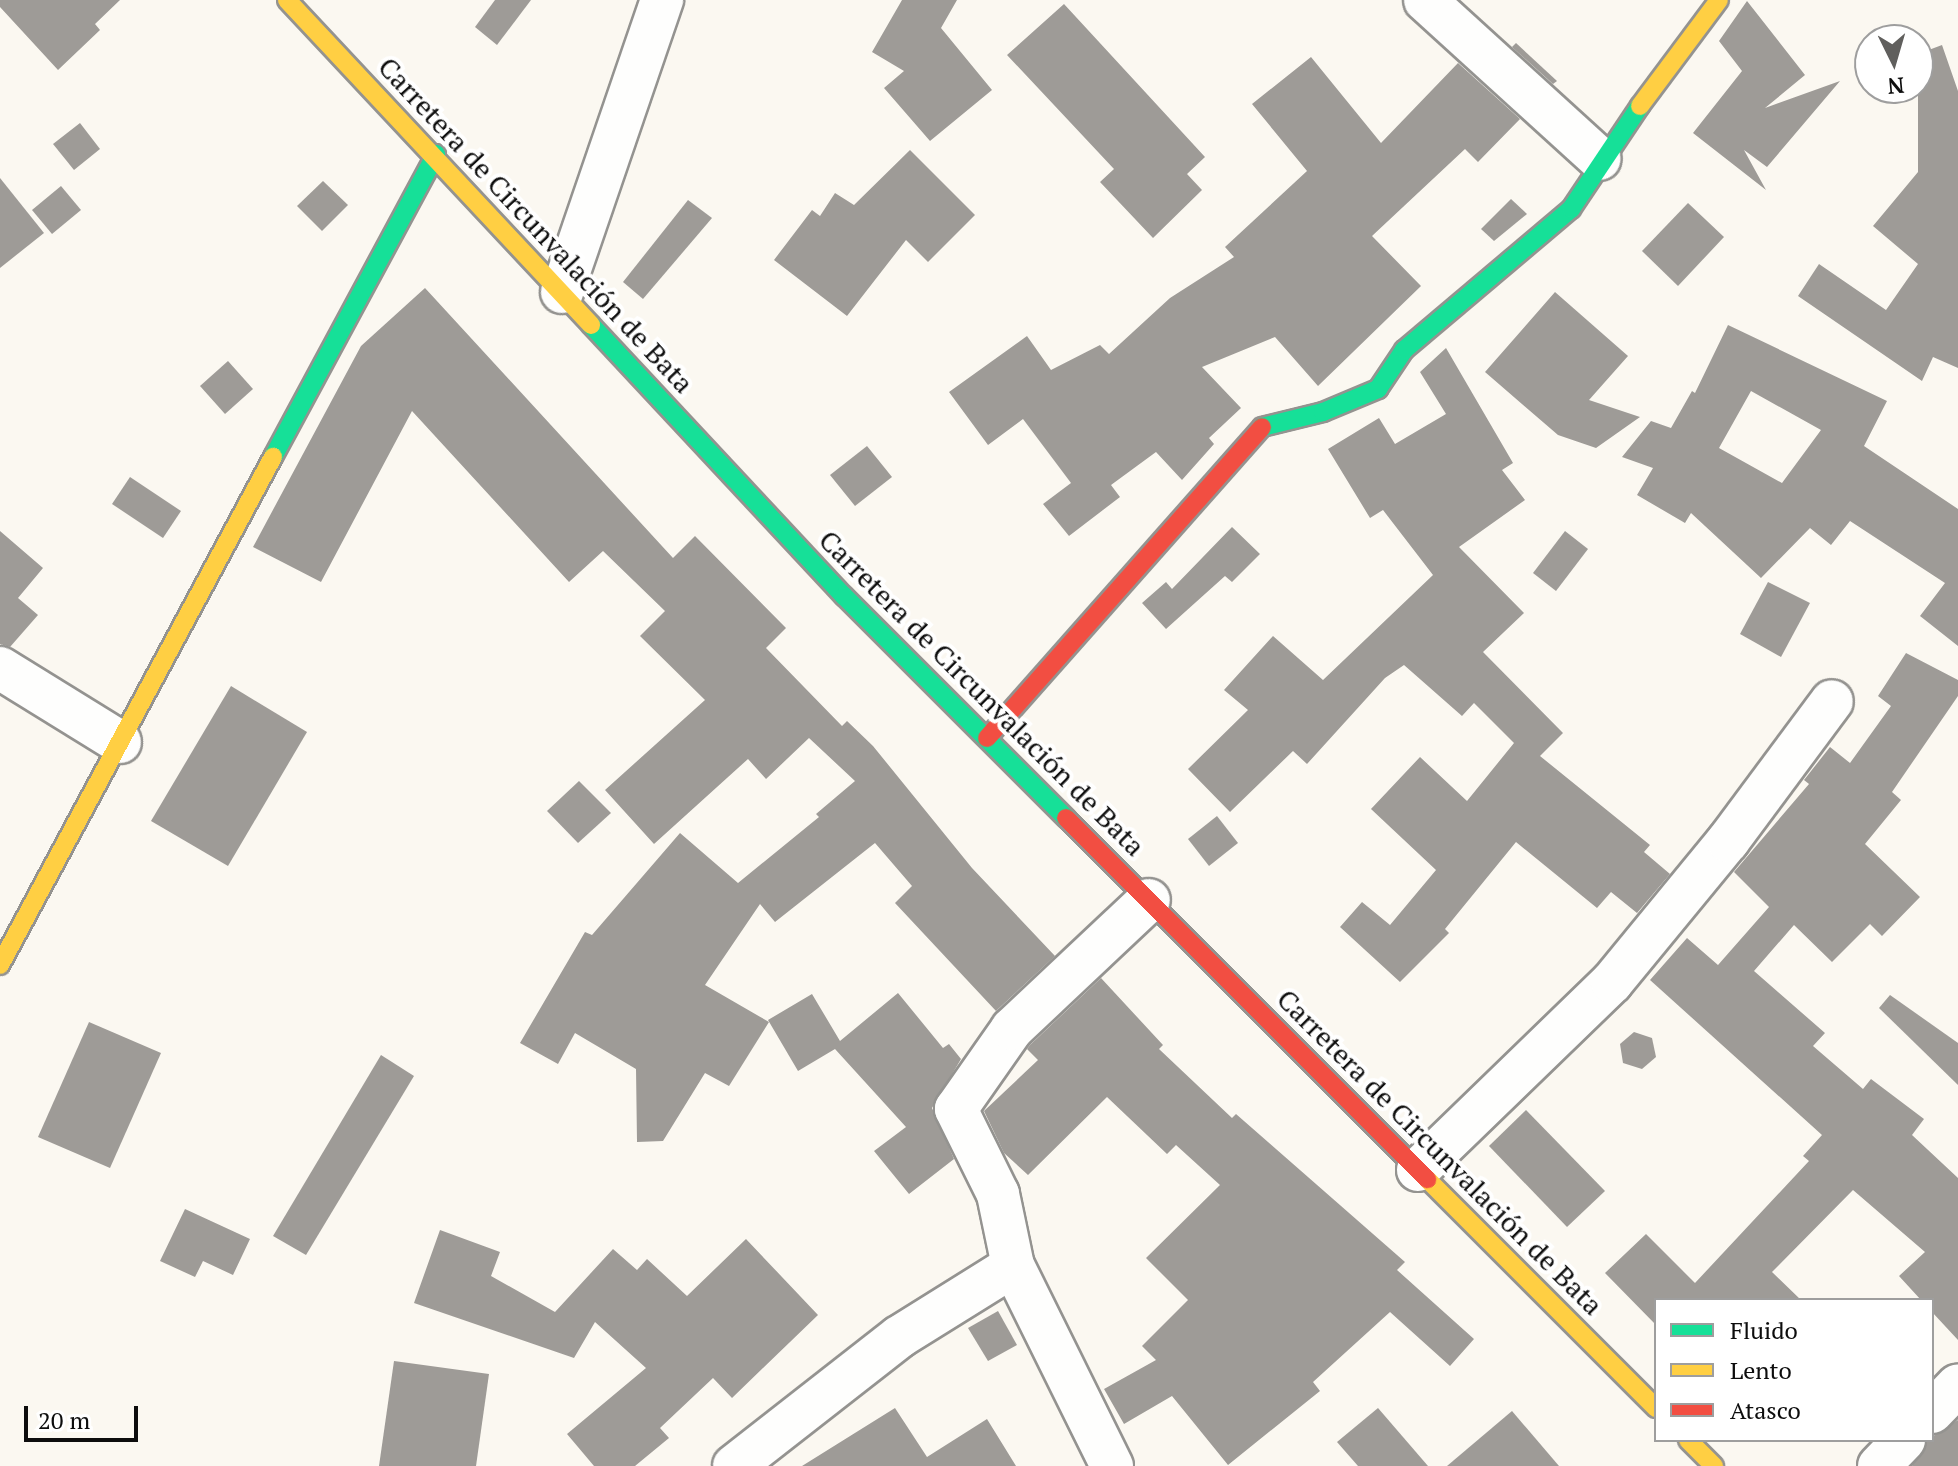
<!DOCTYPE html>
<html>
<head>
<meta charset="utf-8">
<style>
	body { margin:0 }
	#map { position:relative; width:1958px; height:1466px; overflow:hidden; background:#fbf8f1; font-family:"PT Serif",serif }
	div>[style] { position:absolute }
	.building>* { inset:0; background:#9e9b97 }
	.roads { filter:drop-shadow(2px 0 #949390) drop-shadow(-2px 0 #949390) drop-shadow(0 2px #949390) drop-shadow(0 -2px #949390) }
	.street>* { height:42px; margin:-21px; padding:0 21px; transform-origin:21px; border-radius:21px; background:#fefefd }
	.fast>* { height:18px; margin:-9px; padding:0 9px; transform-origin:9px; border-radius:9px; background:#16e098 }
	.slow>* { height:18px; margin:-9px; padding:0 9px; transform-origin:9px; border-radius:9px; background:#ffcf43 }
	.jam>* { height:18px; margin:-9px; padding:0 9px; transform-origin:9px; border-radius:9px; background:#f24e42 }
	span { translate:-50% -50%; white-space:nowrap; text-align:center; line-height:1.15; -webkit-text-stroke:8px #fff; paint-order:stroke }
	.street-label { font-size:28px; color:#0d0d0d }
	.legend { position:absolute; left:1654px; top:1298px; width:280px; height:144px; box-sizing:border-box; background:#fff; border:2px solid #9e9e9e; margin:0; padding:10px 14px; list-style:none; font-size:24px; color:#0d0d0d }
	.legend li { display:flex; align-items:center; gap:16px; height:40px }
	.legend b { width:40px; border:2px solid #9e9e9e }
	.north { position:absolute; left:1854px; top:24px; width:80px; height:80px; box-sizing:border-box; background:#fff; border:2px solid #9e9e9e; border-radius:50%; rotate:175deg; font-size:22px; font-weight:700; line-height:32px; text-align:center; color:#0d0d0d }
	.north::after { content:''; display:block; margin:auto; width:28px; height:36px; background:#605f5d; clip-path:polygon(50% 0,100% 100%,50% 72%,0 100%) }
	.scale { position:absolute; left:24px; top:1406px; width:114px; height:36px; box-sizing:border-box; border:4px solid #0d0d0d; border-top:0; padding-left:10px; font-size:24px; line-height:28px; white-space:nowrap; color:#0d0d0d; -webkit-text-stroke:6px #fff; paint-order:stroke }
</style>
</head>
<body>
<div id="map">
	<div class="building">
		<div style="clip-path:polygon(0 0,120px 0,95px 24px,100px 30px,58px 70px,0 7px)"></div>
		<div style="clip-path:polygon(495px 0,531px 0,497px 45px,475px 27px)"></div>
		<div style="clip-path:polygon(902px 0,957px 0,941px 28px,992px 90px,930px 141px,884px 88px,904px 71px,872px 52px)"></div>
		<div style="clip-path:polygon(1747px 1px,1805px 75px,1765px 108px,1840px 81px,1767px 167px,1744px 150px,1766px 190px,1693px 133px,1742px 71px,1719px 41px)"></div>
		<div style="clip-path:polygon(1064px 4px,1205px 157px,1187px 174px,1202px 190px,1153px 238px,1100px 182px,1114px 169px,1007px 55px)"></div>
		<div style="clip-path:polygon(1516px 43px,1557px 81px,1553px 84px,1512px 47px)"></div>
		<div style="clip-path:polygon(1942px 45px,1958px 91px,1958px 368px,1933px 357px,1922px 381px,1798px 296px,1819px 264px,1886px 310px,1918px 264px,1873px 226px,1918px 172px,1918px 54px)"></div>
		<div style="clip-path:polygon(1311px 57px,1381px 143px,1458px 63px,1520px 119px,1478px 162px,1465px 149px,1372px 236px,1421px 286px,1318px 386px,1275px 337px,1202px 367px,1241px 408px,1209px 438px,1214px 444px,1182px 480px,1156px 452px,1111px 485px,1120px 497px,1069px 536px,1043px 504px,1071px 483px,1023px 419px,988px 445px,949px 392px,1027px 336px,1051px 370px,1100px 345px,1109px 354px,1170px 298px,1234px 257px,1225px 247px,1307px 171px,1252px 104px)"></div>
		<div style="clip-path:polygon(80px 123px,100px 149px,74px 170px,53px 144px)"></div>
		<div style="clip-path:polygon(910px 150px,975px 215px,928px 262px,906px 240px,847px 316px,774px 260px,812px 210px,820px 216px,835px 193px,854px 205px)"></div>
		<div style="clip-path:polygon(0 178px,44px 233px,0 268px)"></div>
		<div style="clip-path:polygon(323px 181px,348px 205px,322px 231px,297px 206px)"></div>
		<div style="clip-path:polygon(61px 186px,81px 210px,52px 234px,32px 210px)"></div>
		<div style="clip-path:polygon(1511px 199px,1527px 214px,1494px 241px,1481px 229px)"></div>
		<div style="clip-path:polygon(688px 200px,712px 218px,643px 299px,623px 282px)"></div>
		<div style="clip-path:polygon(1688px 203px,1724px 237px,1678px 286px,1642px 251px)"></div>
		<div style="clip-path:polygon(425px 288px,673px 558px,695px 536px,786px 628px,766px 648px,842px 726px,847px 721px,873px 746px,972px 868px,1055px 956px,996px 1011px,895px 903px,912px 886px,875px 843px,775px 922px,760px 904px,705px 985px,769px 1022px,729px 1086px,705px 1073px,663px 1141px,637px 1142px,636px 1069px,575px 1033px,558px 1064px,520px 1043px,585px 932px,592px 935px,680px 833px,738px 883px,819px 817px,816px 814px,855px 781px,809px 738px,766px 779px,748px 759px,654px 844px,605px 790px,705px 700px,640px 636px,665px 611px,603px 551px,569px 582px,412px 411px,321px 582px,253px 547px,361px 346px)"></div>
		<div style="clip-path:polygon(1555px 292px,1628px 356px,1589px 400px,1640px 417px,1596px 448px,1558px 435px,1485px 372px)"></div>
		<div style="clip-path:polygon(evenodd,1728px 325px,1887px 401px,1864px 446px,1958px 509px,1958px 646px,1920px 616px,1945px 583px,1850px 521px,1831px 545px,1810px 528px,1761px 578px,1691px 513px,1685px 523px,1637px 495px,1653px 468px,1622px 457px,1651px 421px,1671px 428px,1692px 391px,1695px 393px,1728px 325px,1751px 391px,1821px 430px,1782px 483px,1719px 448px,1751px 391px)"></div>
		<div style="clip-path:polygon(1446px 348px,1513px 463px,1502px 470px,1525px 500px,1459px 547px,1524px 613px,1483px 652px,1563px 733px,1540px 756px,1650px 845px,1644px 852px,1670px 874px,1637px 913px,1611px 892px,1597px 908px,1516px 842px,1445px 929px,1449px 933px,1400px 982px,1340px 927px,1362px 902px,1390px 925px,1436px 870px,1371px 809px,1420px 757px,1467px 801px,1514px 743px,1474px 703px,1462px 716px,1404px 665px,1385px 678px,1307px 764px,1293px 751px,1230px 812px,1188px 769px,1248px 710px,1224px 690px,1273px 636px,1323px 680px,1433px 575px,1383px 510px,1370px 518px,1328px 449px,1379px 418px,1395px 444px,1446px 414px,1420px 372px)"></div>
		<div style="clip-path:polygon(228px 361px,253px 389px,225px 414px,200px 386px)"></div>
		<div style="clip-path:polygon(867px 446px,892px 477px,855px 506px,830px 475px)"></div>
		<div style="clip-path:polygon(130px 477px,181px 511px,163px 538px,112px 504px)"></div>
		<div style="clip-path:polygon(1232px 527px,1260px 554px,1232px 582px,1225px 576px,1166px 629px,1142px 603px,1166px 582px,1172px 589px)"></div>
		<div style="clip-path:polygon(0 531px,43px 568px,18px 598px,38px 615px,10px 647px,0 644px)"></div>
		<div style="clip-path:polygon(1565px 531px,1588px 549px,1556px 591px,1533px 573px)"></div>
		<div style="clip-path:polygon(1768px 582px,1810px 603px,1781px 657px,1740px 634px)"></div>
		<div style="clip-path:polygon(1906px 653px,1958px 680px,1958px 696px,1892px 792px,1901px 800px,1865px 844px,1920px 897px,1882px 936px,1870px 924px,1832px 962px,1794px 925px,1754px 971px,1825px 1033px,1813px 1046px,1863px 1089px,1871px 1079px,1924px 1119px,1912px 1135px,1958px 1178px,1958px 1340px,1932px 1312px,1932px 1300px,1921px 1300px,1899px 1276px,1925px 1252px,1853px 1190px,1772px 1272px,1801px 1300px,1656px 1300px,1656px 1325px,1605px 1273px,1646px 1234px,1695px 1283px,1809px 1161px,1803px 1156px,1822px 1135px,1650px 980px,1687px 938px,1718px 965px,1769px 907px,1734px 872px,1809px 784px,1804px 780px,1830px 747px,1850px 763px,1891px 706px,1878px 696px)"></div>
		<div style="clip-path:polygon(231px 686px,307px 732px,228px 866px,151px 821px)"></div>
		<div style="clip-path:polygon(579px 781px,611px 813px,578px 843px,547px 811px)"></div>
		<div style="clip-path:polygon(1217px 816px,1238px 843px,1209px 866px,1188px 839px)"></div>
		<div style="clip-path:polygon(1101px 978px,1163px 1045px,1159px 1049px,1232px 1118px,1236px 1114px,1405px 1262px,1397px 1270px,1474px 1339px,1450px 1366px,1390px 1312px,1313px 1382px,1320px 1391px,1228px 1465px,1172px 1396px,1124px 1424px,1104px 1389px,1156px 1360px,1142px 1346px,1188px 1300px,1146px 1258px,1220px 1185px,1176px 1145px,1167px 1154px,1107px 1097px,1028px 1175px,1004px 1153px,984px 1111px,1038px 1060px,1027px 1049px,1030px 1045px)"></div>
		<div style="clip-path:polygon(898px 993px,943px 1048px,949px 1044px,961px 1059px,932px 1108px,954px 1159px,909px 1194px,874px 1151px,906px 1127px,835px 1049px,798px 1071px,768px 1020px,812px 994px,840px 1041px)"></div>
		<div style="clip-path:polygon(1890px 995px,1958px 1043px,1958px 1085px,1879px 1008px)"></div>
		<div style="clip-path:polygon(89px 1022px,161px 1053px,110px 1168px,38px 1137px)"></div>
		<div style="clip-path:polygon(1634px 1032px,1652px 1038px,1656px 1057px,1642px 1069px,1623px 1063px,1620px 1044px)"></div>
		<div style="clip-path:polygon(381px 1055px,414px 1076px,306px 1255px,273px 1236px)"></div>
		<div style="clip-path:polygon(1526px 1110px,1605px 1191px,1567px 1227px,1489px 1146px)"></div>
		<div style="clip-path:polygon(185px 1209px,250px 1239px,233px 1275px,203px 1261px,195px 1277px,160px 1261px)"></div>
		<div style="clip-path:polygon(440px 1230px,500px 1252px,491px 1276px,555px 1312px,613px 1249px,637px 1270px,647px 1259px,687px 1296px,746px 1239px,818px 1315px,732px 1398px,713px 1378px,660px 1428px,669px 1438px,635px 1466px,594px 1466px,567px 1434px,646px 1368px,595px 1322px,574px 1358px,414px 1303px)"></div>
		<div style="clip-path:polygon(998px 1311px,1017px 1345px,988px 1361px,968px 1328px)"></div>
		<div style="clip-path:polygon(394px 1361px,489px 1374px,476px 1466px,379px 1466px)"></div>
		<div style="clip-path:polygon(895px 1408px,927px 1457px,987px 1419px,1016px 1466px,802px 1466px)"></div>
		<div style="clip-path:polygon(1378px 1408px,1428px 1466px,1358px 1466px,1337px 1442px)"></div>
		<div style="clip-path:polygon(1512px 1411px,1559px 1466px,1447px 1466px)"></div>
		<div style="clip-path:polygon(1958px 1420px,1958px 1466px,1912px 1466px,1927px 1440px)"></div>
	</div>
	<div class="roads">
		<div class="street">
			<div style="left:1425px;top:0;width:236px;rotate:42.3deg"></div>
			<div style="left:562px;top:292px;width:309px;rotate:-71.1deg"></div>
			<div style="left:0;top:668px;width:141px;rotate:31.7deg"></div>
			<div style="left:1418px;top:1170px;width:270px;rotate:-44.1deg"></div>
			<div style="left:1612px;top:982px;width:183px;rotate:-50.6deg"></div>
			<div style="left:1728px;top:841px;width:174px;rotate:-53.4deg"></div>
			<div style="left:1932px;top:1412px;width:37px;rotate:-46deg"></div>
			<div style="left:734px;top:1466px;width:209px;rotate:-38deg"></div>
			<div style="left:899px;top:1337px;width:134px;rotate:-31.9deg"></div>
			<div style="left:1112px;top:1466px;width:223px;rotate:-116.3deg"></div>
			<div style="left:1013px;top:1266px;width:74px;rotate:-101.8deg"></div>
			<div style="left:998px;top:1194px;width:95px;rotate:-116.3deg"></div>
			<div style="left:956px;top:1109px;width:98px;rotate:-55deg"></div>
			<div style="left:1012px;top:1029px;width:188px;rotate:-43.3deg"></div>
			<div style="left:1879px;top:1466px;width:36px;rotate:-46deg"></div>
		</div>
		<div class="fast">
			<div style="left:591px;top:325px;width:371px;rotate:47deg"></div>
			<div style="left:844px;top:596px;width:314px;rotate:45deg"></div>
			<div style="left:1262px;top:427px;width:63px;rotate:-13.8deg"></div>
			<div style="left:1323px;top:412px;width:60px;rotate:-22.7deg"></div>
			<div style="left:1378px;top:389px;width:47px;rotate:-56.3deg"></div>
			<div style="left:1404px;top:350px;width:219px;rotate:-40.2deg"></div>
			<div style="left:1571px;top:209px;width:124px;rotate:-56.2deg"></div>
			<div style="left:273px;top:457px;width:344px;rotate:-61.7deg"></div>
		</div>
		<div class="slow">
			<div style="left:287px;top:0;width:445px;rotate:46.9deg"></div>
			<div style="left:1640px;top:106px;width:132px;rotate:-53.3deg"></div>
			<div style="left:0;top:965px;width:577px;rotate:-61.75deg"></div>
			<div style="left:1427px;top:1179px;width:324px;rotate:45deg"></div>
			<div style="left:1688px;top:1440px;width:37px;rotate:45deg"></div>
		</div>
		<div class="jam">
			<div style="left:987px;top:738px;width:415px;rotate:-48.5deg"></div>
			<div style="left:1066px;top:818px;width:511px;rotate:45deg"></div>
		</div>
	</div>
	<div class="street-label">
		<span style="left:536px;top:225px;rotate:47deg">Carretera de Circunvalación de Bata</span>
		<span style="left:982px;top:693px;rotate:45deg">Carretera de Circunvalación de Bata</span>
		<span style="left:1440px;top:1152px;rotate:45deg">Carretera de Circunvalación de Bata</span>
	</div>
	<ul class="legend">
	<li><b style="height:10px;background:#16e098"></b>Fluido</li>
	<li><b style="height:10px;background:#ffcf43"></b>Lento</li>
	<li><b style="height:10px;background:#f24e42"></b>Atasco</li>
	</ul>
	<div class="north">N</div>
	<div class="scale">20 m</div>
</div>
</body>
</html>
